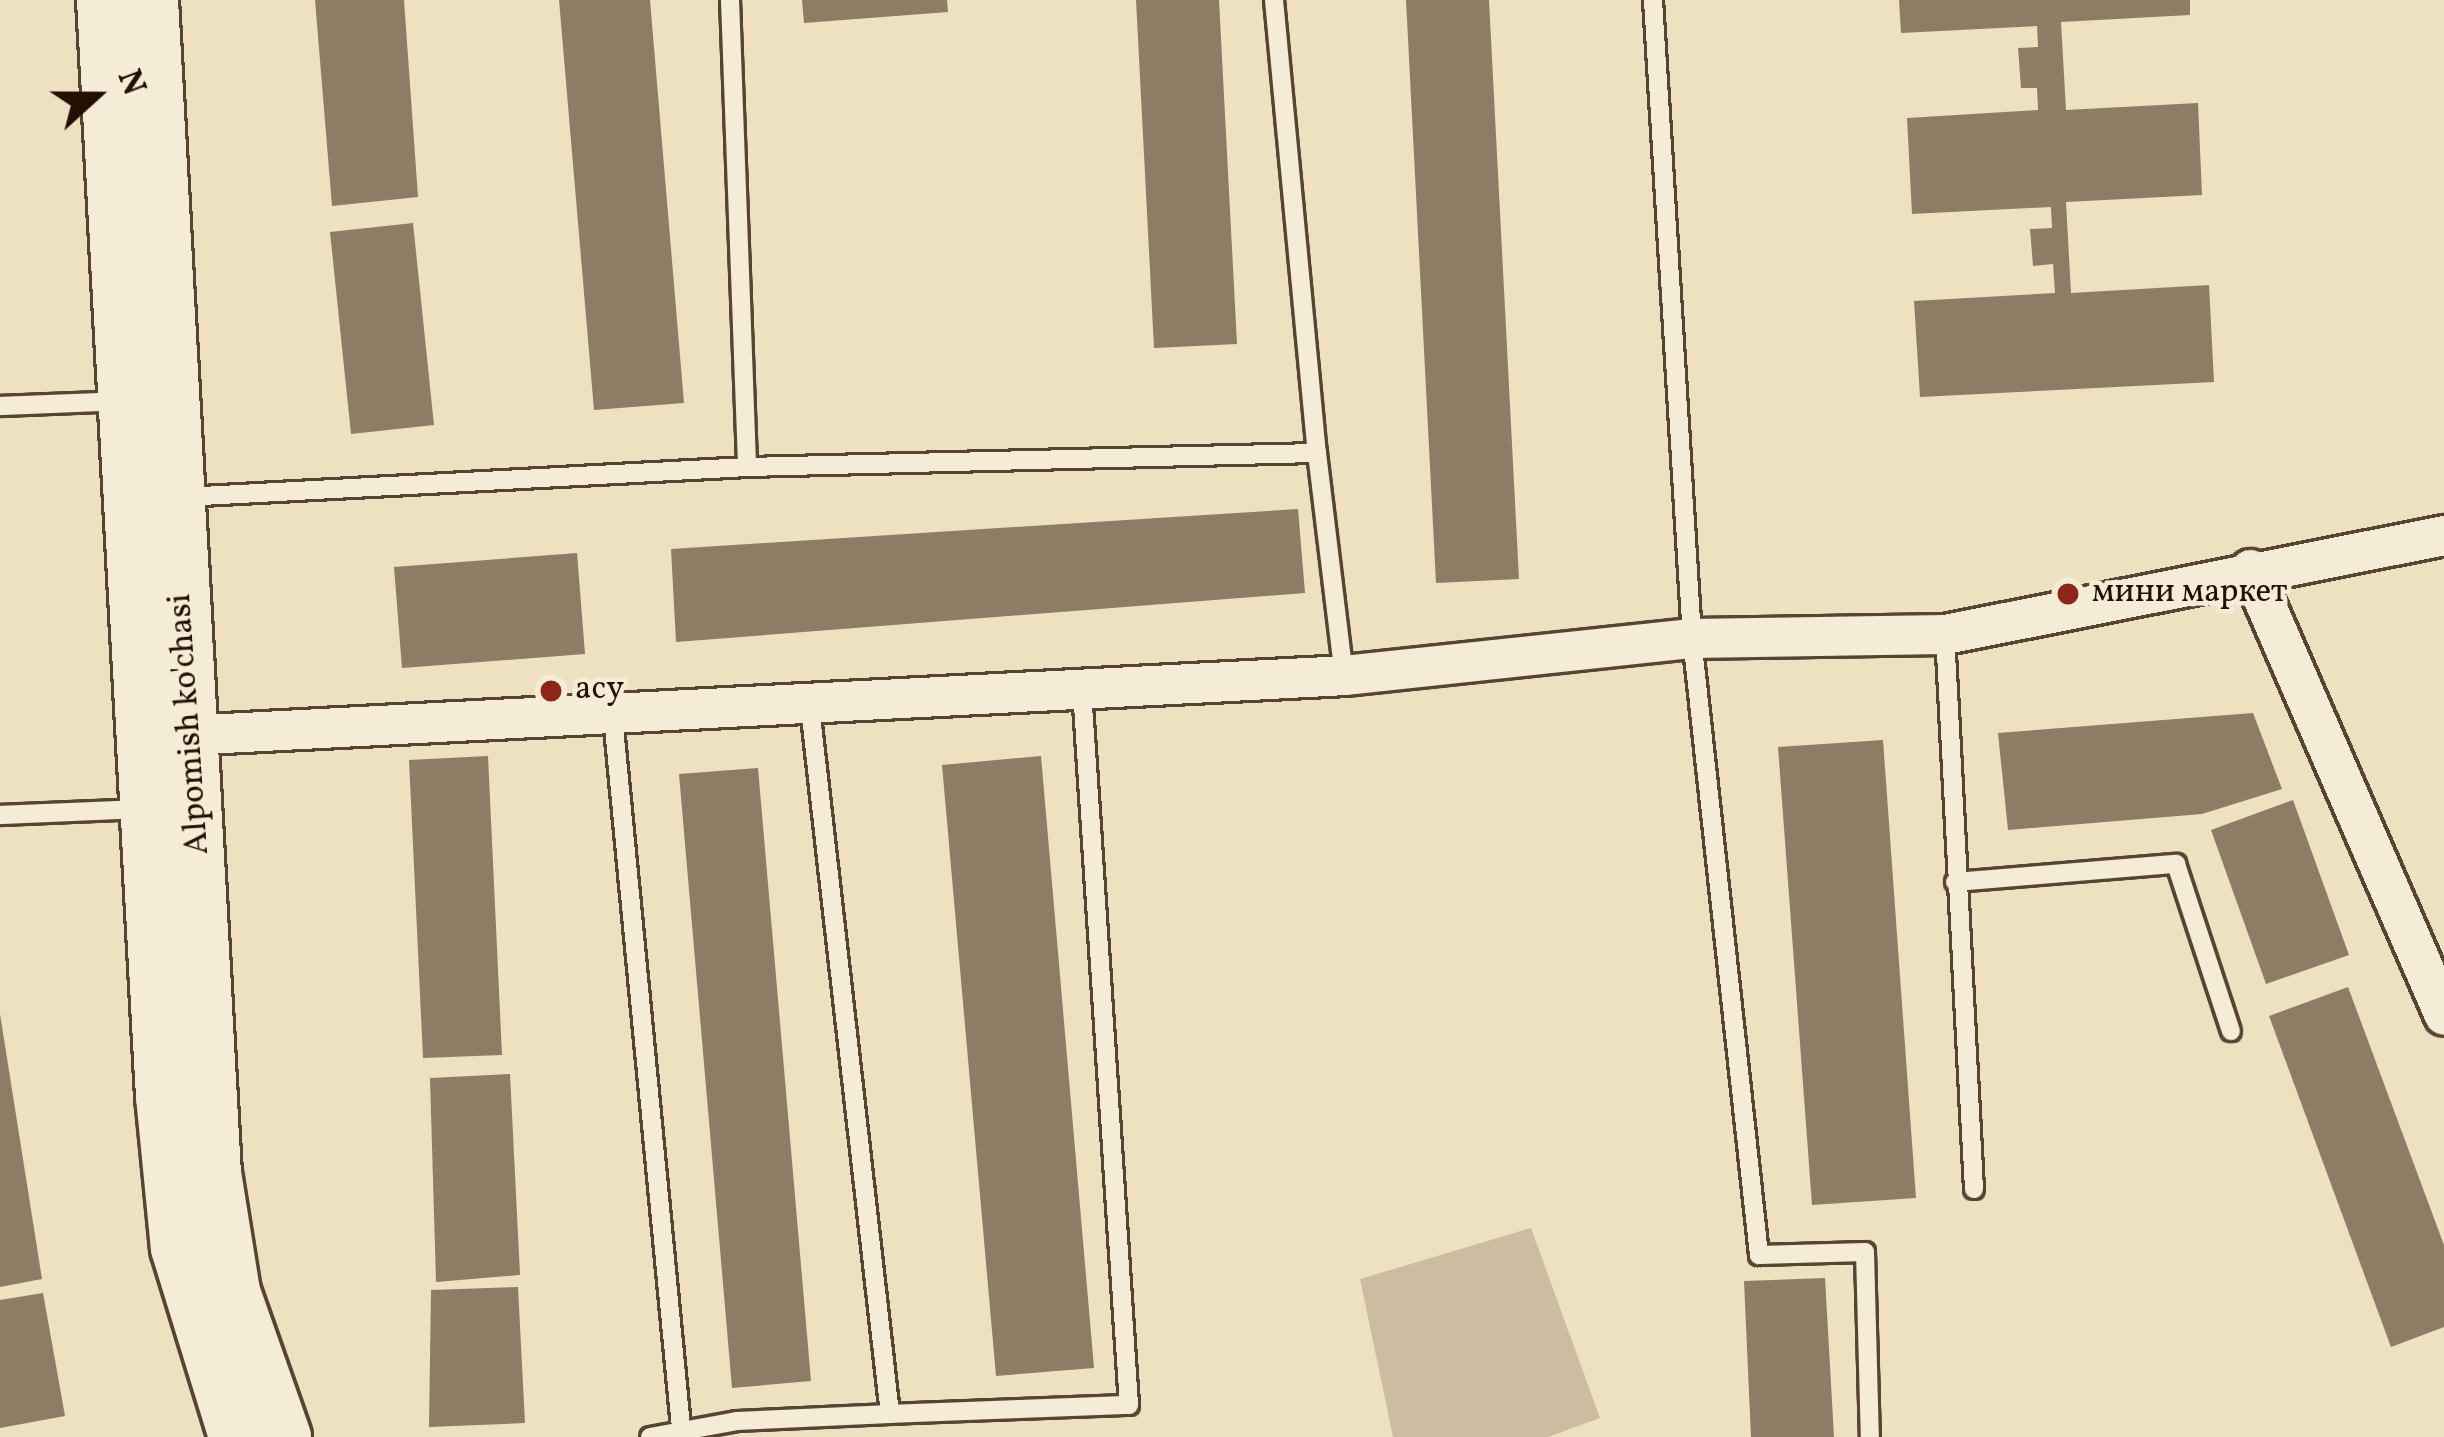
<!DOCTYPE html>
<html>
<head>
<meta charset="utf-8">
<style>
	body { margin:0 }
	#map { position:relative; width:2444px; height:1437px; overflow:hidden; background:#eee1c0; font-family:Vollkorn,serif }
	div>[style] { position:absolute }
	.green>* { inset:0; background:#ccbda0 }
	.building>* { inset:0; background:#8e7c65 }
	.roads { filter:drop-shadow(3px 0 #574432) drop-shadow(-3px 0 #574432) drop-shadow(0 3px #574432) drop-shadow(0 -3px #574432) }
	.service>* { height:18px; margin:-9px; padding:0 9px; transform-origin:9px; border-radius:9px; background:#f4ecd6 }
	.minor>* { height:39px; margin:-19.5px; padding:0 19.5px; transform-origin:19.5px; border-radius:19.5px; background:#f4ecd6 }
	.secondary>* { height:54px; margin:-27px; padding:0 27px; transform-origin:27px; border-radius:27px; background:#f4ecd6 }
	.dots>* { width:33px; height:33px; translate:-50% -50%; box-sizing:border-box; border:6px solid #f4ecd6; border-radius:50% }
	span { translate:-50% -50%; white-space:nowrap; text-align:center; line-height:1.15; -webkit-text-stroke:9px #f4ecd6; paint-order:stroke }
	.poi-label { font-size:33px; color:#250f03 }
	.left { translate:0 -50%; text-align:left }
	.street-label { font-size:33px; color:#250f03 }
	.north { position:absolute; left:36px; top:36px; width:120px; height:120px; -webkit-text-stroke:9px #f4ecd6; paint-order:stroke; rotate:69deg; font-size:33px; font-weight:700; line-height:48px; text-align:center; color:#250f03 }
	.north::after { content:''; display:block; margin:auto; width:42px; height:54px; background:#250f03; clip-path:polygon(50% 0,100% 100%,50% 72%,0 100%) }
</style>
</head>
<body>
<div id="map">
	<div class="green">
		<div style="clip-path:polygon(1531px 1228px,1600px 1418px,1548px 1437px,1393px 1437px,1360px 1279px)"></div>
	</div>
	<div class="building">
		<div style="clip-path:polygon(315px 0,404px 0,418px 197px,332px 206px)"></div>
		<div style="clip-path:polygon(559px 0,650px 0,684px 403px,594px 410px)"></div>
		<div style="clip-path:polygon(802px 0,947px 0,948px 12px,804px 23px)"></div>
		<div style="clip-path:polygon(1136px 0,1219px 0,1237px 344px,1154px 348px)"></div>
		<div style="clip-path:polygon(1406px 0,1489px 0,1519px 579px,1436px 583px)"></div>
		<div style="clip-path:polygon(1899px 0,2190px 0,2190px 15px,2061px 22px,2066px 110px,2198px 103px,2202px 195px,2066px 202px,2071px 293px,2209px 285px,2214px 382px,1920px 397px,1914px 301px,2055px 293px,2053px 264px,2033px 266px,2030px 229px,2052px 228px,2051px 207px,1912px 214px,1907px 118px,2038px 110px,2037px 88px,2021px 88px,2018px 48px,2038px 47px,2037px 26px,1901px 33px)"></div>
		<div style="clip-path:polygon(413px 223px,434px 425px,351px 434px,330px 232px)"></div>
		<div style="clip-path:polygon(1298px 509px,1305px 593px,676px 642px,671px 549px)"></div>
		<div style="clip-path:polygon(577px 553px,585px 654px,402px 668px,394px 567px)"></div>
		<div style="clip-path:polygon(2253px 713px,2282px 789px,2202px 814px,2008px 830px,1998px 733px)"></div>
		<div style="clip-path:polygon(1883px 740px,1916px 1198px,1812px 1205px,1778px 747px)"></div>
		<div style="clip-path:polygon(488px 756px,502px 1055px,423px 1058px,409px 760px)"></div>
		<div style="clip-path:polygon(1041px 756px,1094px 1368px,996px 1376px,942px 765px)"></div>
		<div style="clip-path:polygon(758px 768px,811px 1381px,732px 1388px,679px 774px)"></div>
		<div style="clip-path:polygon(2293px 800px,2349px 955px,2266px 984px,2211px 830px)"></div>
		<div style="clip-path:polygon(2348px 987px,2444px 1245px,2444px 1327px,2391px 1347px,2269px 1016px)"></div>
		<div style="clip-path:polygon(0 1014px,42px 1279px,0 1287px)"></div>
		<div style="clip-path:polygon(510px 1074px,520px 1275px,436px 1282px,430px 1078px)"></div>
		<div style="clip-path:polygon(1825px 1278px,1834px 1437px,1751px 1437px,1744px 1281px)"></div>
		<div style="clip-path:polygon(518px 1287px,525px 1423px,429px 1427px,431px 1290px)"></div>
		<div style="clip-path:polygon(43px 1293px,65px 1416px,0 1428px,0 1300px)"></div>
	</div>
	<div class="roads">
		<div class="service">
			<div style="left:730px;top:0;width:467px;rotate:87.9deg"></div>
			<div style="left:747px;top:467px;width:570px;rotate:-1.41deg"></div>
			<div style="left:1317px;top:453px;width:224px;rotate:83.1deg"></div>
			<div style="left:1274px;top:0;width:455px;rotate:84.6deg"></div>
			<div style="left:1653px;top:0;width:639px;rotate:86.5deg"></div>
			<div style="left:1692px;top:638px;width:621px;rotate:83.8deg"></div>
			<div style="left:1759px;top:1255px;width:106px;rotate:-1.6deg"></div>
			<div style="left:1865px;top:1252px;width:185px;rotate:88.5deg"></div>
			<div style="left:0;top:406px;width:122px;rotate:-2.3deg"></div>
			<div style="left:183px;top:497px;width:565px;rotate:-3.04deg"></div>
			<div style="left:1945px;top:634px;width:556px;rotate:87.01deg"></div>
			<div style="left:613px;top:717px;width:713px;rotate:84.53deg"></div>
			<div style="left:0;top:815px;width:145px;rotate:-2.4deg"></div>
			<div style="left:1955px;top:882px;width:222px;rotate:-4.7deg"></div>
			<div style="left:2176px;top:864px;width:176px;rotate:71.8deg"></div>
			<div style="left:890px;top:1414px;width:239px;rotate:-2.2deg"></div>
			<div style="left:1129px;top:1405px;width:717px;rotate:-93.76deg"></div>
			<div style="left:650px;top:1437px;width:88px;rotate:-10.4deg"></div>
			<div style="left:737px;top:1421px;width:153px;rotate:-2.6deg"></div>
			<div style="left:890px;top:1414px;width:720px;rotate:-96.46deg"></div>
		</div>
		<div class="minor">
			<div style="left:2250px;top:569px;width:486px;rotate:66.5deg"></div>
			<div style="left:166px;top:736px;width:1180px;rotate:-2.96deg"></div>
			<div style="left:1344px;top:675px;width:350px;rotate:-6.1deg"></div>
			<div style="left:1692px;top:638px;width:253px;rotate:-0.9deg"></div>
			<div style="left:1945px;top:634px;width:509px;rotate:-11.22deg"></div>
		</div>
		<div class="secondary">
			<div style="left:104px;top:0;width:1098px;rotate:86.92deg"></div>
			<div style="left:163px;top:1096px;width:153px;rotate:84.4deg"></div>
			<div style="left:178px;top:1248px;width:198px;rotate:72.9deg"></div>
			<div style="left:151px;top:0;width:1175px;rotate:86.93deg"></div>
			<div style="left:214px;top:1173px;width:121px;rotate:80.9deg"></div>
			<div style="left:233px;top:1292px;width:154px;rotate:70.6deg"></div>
		</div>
	</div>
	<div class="dots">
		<div style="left:2068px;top:594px;background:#8f2418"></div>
		<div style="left:551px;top:691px;background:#8f2418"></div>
	</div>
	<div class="poi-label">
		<span class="left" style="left:2092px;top:594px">мини маркет</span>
		<span class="left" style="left:575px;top:691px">асу</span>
	</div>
	<div class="street-label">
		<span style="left:191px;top:724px;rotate:-94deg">Alpomish ko'chasi</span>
	</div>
	<div class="north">N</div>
</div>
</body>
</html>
